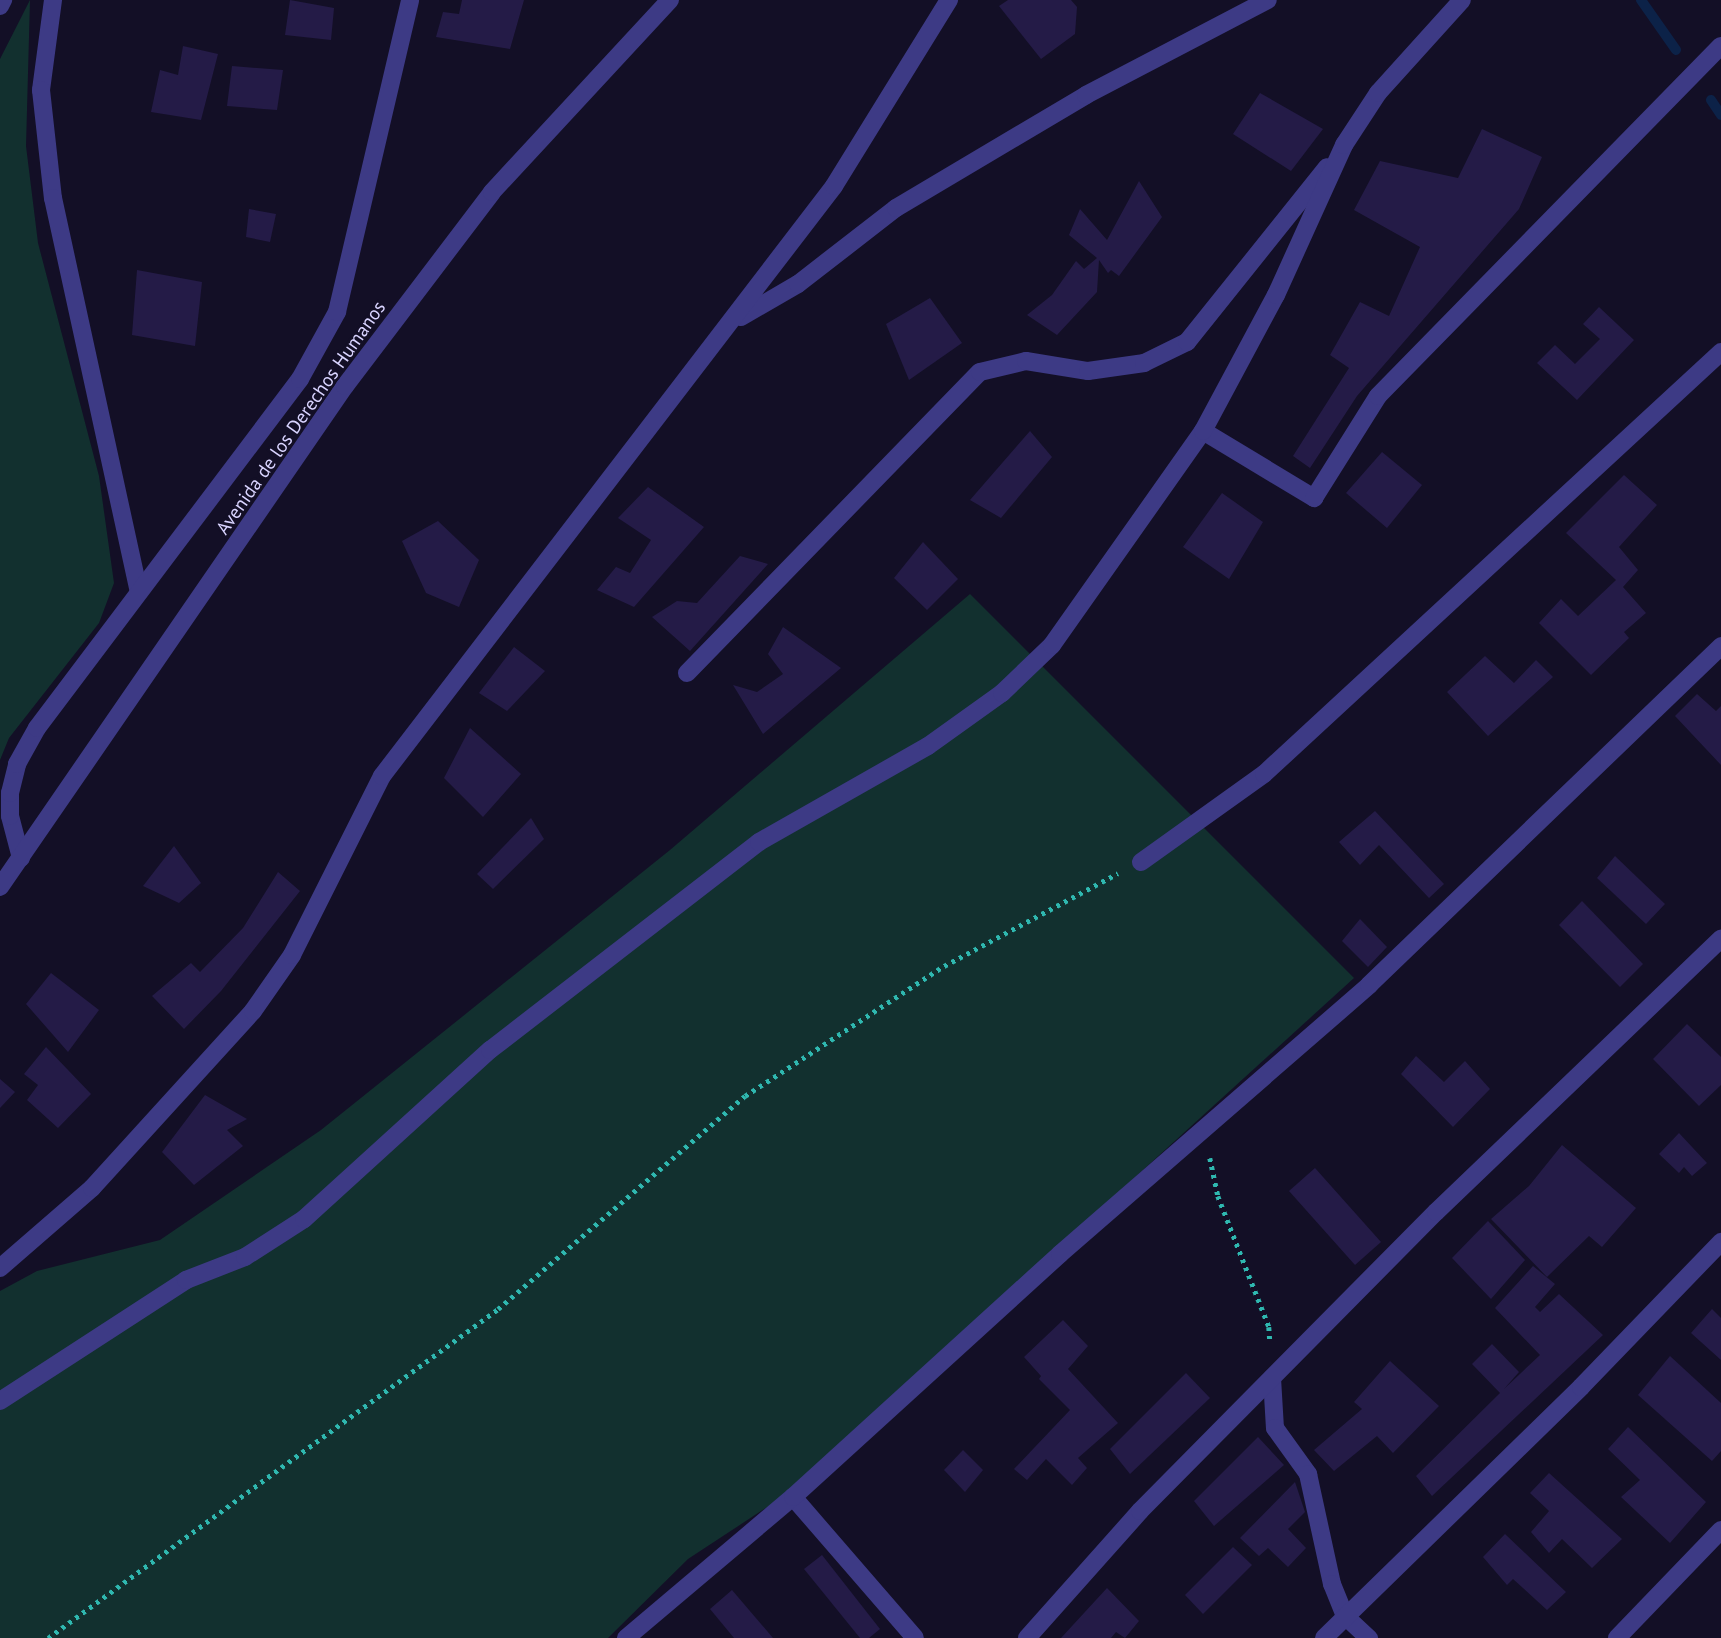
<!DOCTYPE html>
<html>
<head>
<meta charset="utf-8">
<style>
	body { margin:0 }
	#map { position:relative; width:1721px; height:1638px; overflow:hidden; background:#130f26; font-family:"PT Sans",sans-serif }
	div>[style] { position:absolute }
	.green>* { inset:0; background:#12302f }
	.stream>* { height:10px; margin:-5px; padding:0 5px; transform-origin:5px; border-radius:5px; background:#0c2248 }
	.building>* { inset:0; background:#241b47 }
	.path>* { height:4.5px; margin-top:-2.25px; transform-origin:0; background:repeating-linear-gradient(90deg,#2fb8b0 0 3.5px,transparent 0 8.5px) }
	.minor>* { height:18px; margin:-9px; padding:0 9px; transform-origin:9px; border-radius:9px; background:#3d3a85 }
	span { translate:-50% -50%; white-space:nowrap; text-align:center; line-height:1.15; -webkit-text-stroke:5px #130f26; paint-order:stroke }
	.street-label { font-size:19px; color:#d9d4ff }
</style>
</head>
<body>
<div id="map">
	<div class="green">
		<div style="clip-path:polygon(30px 0,26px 146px,38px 243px,99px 476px,114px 583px,99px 623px,9px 738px,0 760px,0 59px)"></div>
		<div style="clip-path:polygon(970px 594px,1354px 978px,787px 1494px,688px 1559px,608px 1638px,0 1638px,0 1291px,37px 1271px,160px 1240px,321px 1130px,670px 850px)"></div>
	</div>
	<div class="stream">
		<div style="left:1641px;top:0;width:61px;rotate:55deg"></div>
		<div style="left:1711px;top:100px;width:18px;rotate:56deg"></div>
	</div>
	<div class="building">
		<div style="clip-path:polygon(290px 0,334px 8px,331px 40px,285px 35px)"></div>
		<div style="clip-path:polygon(462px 0,524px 0,510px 49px,436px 37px,443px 12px,459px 14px)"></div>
		<div style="clip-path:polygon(1008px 0,1071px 0,1077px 7px,1075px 34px,1041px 59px,999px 6px)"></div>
		<div style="clip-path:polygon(183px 46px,218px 54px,201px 120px,151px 112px,160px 70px,178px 75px)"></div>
		<div style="clip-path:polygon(232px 66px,283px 70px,277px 110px,227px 106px)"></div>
		<div style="clip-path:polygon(1260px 93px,1323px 129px,1291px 171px,1233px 134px)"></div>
		<div style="clip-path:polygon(1482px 129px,1542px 157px,1519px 209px,1357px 396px,1310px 468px,1293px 456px,1349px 368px,1330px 355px,1360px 302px,1389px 316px,1420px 247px,1354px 210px,1380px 161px,1458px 178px)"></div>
		<div style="clip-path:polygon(1139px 181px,1162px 217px,1119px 276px,1111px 270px,1108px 273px,1099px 260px,1097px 292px,1057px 335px,1027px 315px,1052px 295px,1076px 261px,1084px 269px,1097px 258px,1069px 235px,1080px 209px,1107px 240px)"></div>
		<div style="clip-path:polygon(249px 209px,276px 214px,270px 242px,246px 237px)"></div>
		<div style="clip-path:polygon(137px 270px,202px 282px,195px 346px,132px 335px)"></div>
		<div style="clip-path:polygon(930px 298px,962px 343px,909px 380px,886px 324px)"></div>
		<div style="clip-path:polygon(1599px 307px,1634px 340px,1577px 400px,1537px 363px,1555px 345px,1575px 364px,1600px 339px,1583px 324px)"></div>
		<div style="clip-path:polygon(1030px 431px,1052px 457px,1001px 518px,970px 500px)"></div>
		<div style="clip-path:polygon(1382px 452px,1422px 485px,1387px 528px,1346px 493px)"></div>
		<div style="clip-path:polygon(1624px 475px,1657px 505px,1619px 547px,1638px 570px,1623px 587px,1646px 613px,1624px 632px,1629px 638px,1591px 675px,1539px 623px,1561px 599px,1578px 616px,1616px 580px,1566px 533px)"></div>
		<div style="clip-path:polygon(648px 487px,704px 527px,634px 607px,597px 590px,616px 567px,630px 573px,651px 540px,618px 518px)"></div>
		<div style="clip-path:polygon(1222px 493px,1263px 522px,1229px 579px,1183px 547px)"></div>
		<div style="clip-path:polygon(438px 521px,479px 560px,459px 607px,426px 593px,402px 541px)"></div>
		<div style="clip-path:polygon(923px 542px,958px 579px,927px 610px,894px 578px)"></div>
		<div style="clip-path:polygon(740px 556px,768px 564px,690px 651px,652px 617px,677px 601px,697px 603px)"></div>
		<div style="clip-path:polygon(783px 627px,841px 668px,763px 734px,733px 685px,757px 692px,783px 674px,768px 654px)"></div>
		<div style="clip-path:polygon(514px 647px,545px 671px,507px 711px,479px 693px)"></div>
		<div style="clip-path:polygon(1485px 656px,1514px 683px,1536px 660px,1553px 677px,1488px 736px,1447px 692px)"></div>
		<div style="clip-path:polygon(1697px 694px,1716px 711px,1721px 706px,1721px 765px,1675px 716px)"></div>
		<div style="clip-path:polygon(470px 728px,521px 774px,483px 817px,444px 778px)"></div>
		<div style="clip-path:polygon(1375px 811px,1444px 884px,1429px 898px,1379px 845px,1360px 865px,1339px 842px)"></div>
		<div style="clip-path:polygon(531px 818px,544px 839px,493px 889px,477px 874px)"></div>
		<div style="clip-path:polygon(174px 846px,201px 883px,179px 903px,143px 886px)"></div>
		<div style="clip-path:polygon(1615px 856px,1665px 904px,1646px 924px,1597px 878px)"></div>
		<div style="clip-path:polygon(278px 872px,300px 891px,221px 991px,184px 1029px,152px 996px,191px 963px,200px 972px,243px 928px)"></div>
		<div style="clip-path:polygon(1582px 901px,1643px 964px,1620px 987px,1559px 925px)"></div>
		<div style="clip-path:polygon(1360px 919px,1387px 947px,1368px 967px,1342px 941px)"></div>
		<div style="clip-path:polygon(51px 973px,99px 1010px,68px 1052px,26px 1004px)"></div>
		<div style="clip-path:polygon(1687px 1024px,1721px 1057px,1721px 1085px,1699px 1106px,1653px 1059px)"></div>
		<div style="clip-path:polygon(46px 1047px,91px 1094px,58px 1128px,27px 1100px,38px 1085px,24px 1074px)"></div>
		<div style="clip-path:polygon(1416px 1056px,1444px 1082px,1465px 1061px,1490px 1089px,1453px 1127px,1401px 1074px)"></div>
		<div style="clip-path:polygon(0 1079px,15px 1092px,0 1108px)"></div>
		<div style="clip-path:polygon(205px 1095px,247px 1119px,227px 1130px,243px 1146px,194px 1185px,162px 1152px)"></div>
		<div style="clip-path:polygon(1679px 1133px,1707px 1163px,1692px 1176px,1684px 1167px,1679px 1173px,1659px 1154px)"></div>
		<div style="clip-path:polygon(1562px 1145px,1636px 1208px,1602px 1247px,1589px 1236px,1547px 1277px,1491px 1219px,1529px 1186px)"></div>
		<div style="clip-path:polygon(1315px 1168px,1381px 1242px,1355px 1265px,1289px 1191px)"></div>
		<div style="clip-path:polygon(1488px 1221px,1525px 1260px,1491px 1299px,1452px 1258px)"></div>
		<div style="clip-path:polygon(1533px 1266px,1555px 1284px,1535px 1307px,1540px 1312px,1559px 1294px,1603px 1335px,1432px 1496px,1416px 1476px,1500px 1393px,1472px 1364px,1492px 1344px,1519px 1372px,1504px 1389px,1540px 1355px,1495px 1308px)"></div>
		<div style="clip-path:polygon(1712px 1309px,1721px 1318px,1721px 1360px,1691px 1333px)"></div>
		<div style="clip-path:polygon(1063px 1320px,1088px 1346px,1068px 1369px,1118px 1423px,1078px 1458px,1087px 1468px,1072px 1485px,1046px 1459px,1027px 1480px,1014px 1469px,1070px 1410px,1039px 1379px,1041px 1376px,1024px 1357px)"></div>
		<div style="clip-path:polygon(1670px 1356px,1721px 1403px,1721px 1451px,1712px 1461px,1638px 1395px)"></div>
		<div style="clip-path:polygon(1390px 1361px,1439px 1406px,1393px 1453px,1377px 1436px,1334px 1471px,1314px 1450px,1362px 1409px,1354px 1402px)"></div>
		<div style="clip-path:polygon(1186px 1373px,1210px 1398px,1130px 1474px,1110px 1449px)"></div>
		<div style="clip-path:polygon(1628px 1427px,1706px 1502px,1670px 1543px,1621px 1497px,1640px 1480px,1608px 1449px)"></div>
		<div style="clip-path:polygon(1258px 1437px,1284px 1465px,1214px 1526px,1194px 1501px)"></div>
		<div style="clip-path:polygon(963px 1450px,983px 1470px,965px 1492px,944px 1470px)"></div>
		<div style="clip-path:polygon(1549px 1473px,1622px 1539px,1592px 1568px,1562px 1539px,1549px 1553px,1531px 1532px,1549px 1511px,1530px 1493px)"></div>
		<div style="clip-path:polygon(1295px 1482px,1305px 1512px,1288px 1529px,1306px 1548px,1288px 1567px,1268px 1548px,1259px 1556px,1240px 1538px)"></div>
		<div style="clip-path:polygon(1505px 1534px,1566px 1592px,1547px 1610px,1513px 1579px,1507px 1585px,1483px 1557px)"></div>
		<div style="clip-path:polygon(1233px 1547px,1252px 1565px,1203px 1614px,1185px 1595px)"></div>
		<div style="clip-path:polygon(822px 1555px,880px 1629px,869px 1638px,860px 1638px,804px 1569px)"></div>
		<div style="clip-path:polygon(1107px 1588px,1139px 1621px,1125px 1638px,1116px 1632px,1111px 1638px,1061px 1638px)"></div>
		<div style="clip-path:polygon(732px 1590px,773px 1638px,734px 1638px,710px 1609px)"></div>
	</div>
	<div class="path">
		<div style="left:1210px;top:1158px;width:39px;rotate:78deg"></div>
		<div style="left:1218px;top:1196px;width:141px;rotate:68.7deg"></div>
		<div style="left:1269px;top:1327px;width:15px;rotate:86deg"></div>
		<div style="left:48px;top:1638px;width:557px;rotate:-36.17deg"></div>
		<div style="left:498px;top:1309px;width:326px;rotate:-40.8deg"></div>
		<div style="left:745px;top:1096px;width:238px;rotate:-33.2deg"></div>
		<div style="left:944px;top:966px;width:197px;rotate:-28.1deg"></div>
	</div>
	<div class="minor">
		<div style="left:53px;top:0;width:91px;rotate:97.6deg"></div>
		<div style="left:41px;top:90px;width:109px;rotate:83.7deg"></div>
		<div style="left:53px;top:198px;width:403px;rotate:77.7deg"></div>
		<div style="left:0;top:6px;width:7px;rotate:-63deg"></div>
		<div style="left:741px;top:317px;width:66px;rotate:-30.1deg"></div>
		<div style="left:798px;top:284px;width:124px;rotate:-37.8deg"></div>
		<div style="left:896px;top:208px;width:221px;rotate:-30.7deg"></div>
		<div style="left:1086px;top:95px;width:205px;rotate:-27.6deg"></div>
		<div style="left:1203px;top:431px;width:130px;rotate:31.1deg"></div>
		<div style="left:1314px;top:498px;width:120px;rotate:-57.9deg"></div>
		<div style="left:1378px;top:396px;width:490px;rotate:-45.6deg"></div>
		<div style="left:687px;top:673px;width:420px;rotate:-45.8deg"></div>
		<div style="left:980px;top:372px;width:47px;rotate:-13.4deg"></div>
		<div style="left:1026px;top:361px;width:63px;rotate:9.2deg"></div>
		<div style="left:1088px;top:371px;width:57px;rotate:-8.1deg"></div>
		<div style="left:1144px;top:363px;width:48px;rotate:-26deg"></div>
		<div style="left:1187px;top:342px;width:224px;rotate:-51.3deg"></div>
		<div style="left:21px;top:858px;width:43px;rotate:-104.7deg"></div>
		<div style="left:10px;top:816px;width:23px;rotate:-90deg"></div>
		<div style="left:10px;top:793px;width:30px;rotate:-76deg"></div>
		<div style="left:17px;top:764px;width:41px;rotate:-60.9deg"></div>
		<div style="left:37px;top:728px;width:437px;rotate:-53deg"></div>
		<div style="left:300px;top:379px;width:77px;rotate:-61.1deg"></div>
		<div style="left:337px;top:312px;width:320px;rotate:-76.8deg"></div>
		<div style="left:1141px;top:862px;width:151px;rotate:-35.6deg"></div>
		<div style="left:1264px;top:774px;width:622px;rotate:-42.72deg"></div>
		<div style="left:0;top:887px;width:608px;rotate:-55.45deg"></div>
		<div style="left:345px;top:386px;width:243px;rotate:-52.8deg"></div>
		<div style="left:492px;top:192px;width:262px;rotate:-47.2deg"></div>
		<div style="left:0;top:1268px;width:122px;rotate:-41deg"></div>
		<div style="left:92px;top:1188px;width:239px;rotate:-47.7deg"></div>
		<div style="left:253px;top:1011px;width:68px;rotate:-55.1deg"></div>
		<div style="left:292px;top:955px;width:200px;rotate:-63.3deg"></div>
		<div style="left:382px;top:776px;width:743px;rotate:-52.54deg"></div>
		<div style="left:834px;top:186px;width:219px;rotate:-58.3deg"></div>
		<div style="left:1272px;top:1378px;width:50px;rotate:86.6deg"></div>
		<div style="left:1275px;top:1428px;width:57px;rotate:54.3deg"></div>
		<div style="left:1308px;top:1474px;width:113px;rotate:77.7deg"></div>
		<div style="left:1332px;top:1584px;width:35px;rotate:68deg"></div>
		<div style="left:1345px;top:1616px;width:33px;rotate:43deg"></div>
		<div style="left:0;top:1401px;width:222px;rotate:-33deg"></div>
		<div style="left:186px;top:1280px;width:63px;rotate:-21.3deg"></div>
		<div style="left:245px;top:1257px;width:70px;rotate:-32.8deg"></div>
		<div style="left:304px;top:1219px;width:251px;rotate:-42.3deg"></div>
		<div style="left:490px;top:1050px;width:340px;rotate:-37.7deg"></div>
		<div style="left:759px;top:842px;width:194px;rotate:-29.6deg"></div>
		<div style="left:928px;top:746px;width:91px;rotate:-35.6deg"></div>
		<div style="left:1002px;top:693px;width:69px;rotate:-43.8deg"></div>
		<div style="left:1052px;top:645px;width:262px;rotate:-54.8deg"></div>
		<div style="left:1203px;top:431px;width:154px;rotate:-61.8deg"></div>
		<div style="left:1276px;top:295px;width:165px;rotate:-65.6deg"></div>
		<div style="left:1344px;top:145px;width:62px;rotate:-56.8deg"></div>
		<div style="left:1378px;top:93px;width:125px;rotate:-47.9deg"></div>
		<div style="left:793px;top:1497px;width:186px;rotate:49.1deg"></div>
		<div style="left:626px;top:1638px;width:219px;rotate:-40.2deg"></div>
		<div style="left:793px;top:1497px;width:361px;rotate:-42.3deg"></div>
		<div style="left:1060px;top:1254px;width:410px;rotate:-41deg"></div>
		<div style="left:1369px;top:985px;width:489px;rotate:-43.9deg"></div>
		<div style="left:1027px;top:1638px;width:170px;rotate:-48.3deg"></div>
		<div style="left:1140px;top:1511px;width:421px;rotate:-45.3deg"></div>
		<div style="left:1436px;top:1212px;width:395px;rotate:-43.8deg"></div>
		<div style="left:1324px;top:1638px;width:359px;rotate:-44.3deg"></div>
		<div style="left:1581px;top:1387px;width:202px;rotate:-46deg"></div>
		<div style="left:1617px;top:1638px;width:150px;rotate:-46.1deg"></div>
	</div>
	<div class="street-label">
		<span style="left:301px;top:418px;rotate:-55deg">Avenida de los Derechos Humanos</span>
	</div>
</div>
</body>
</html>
